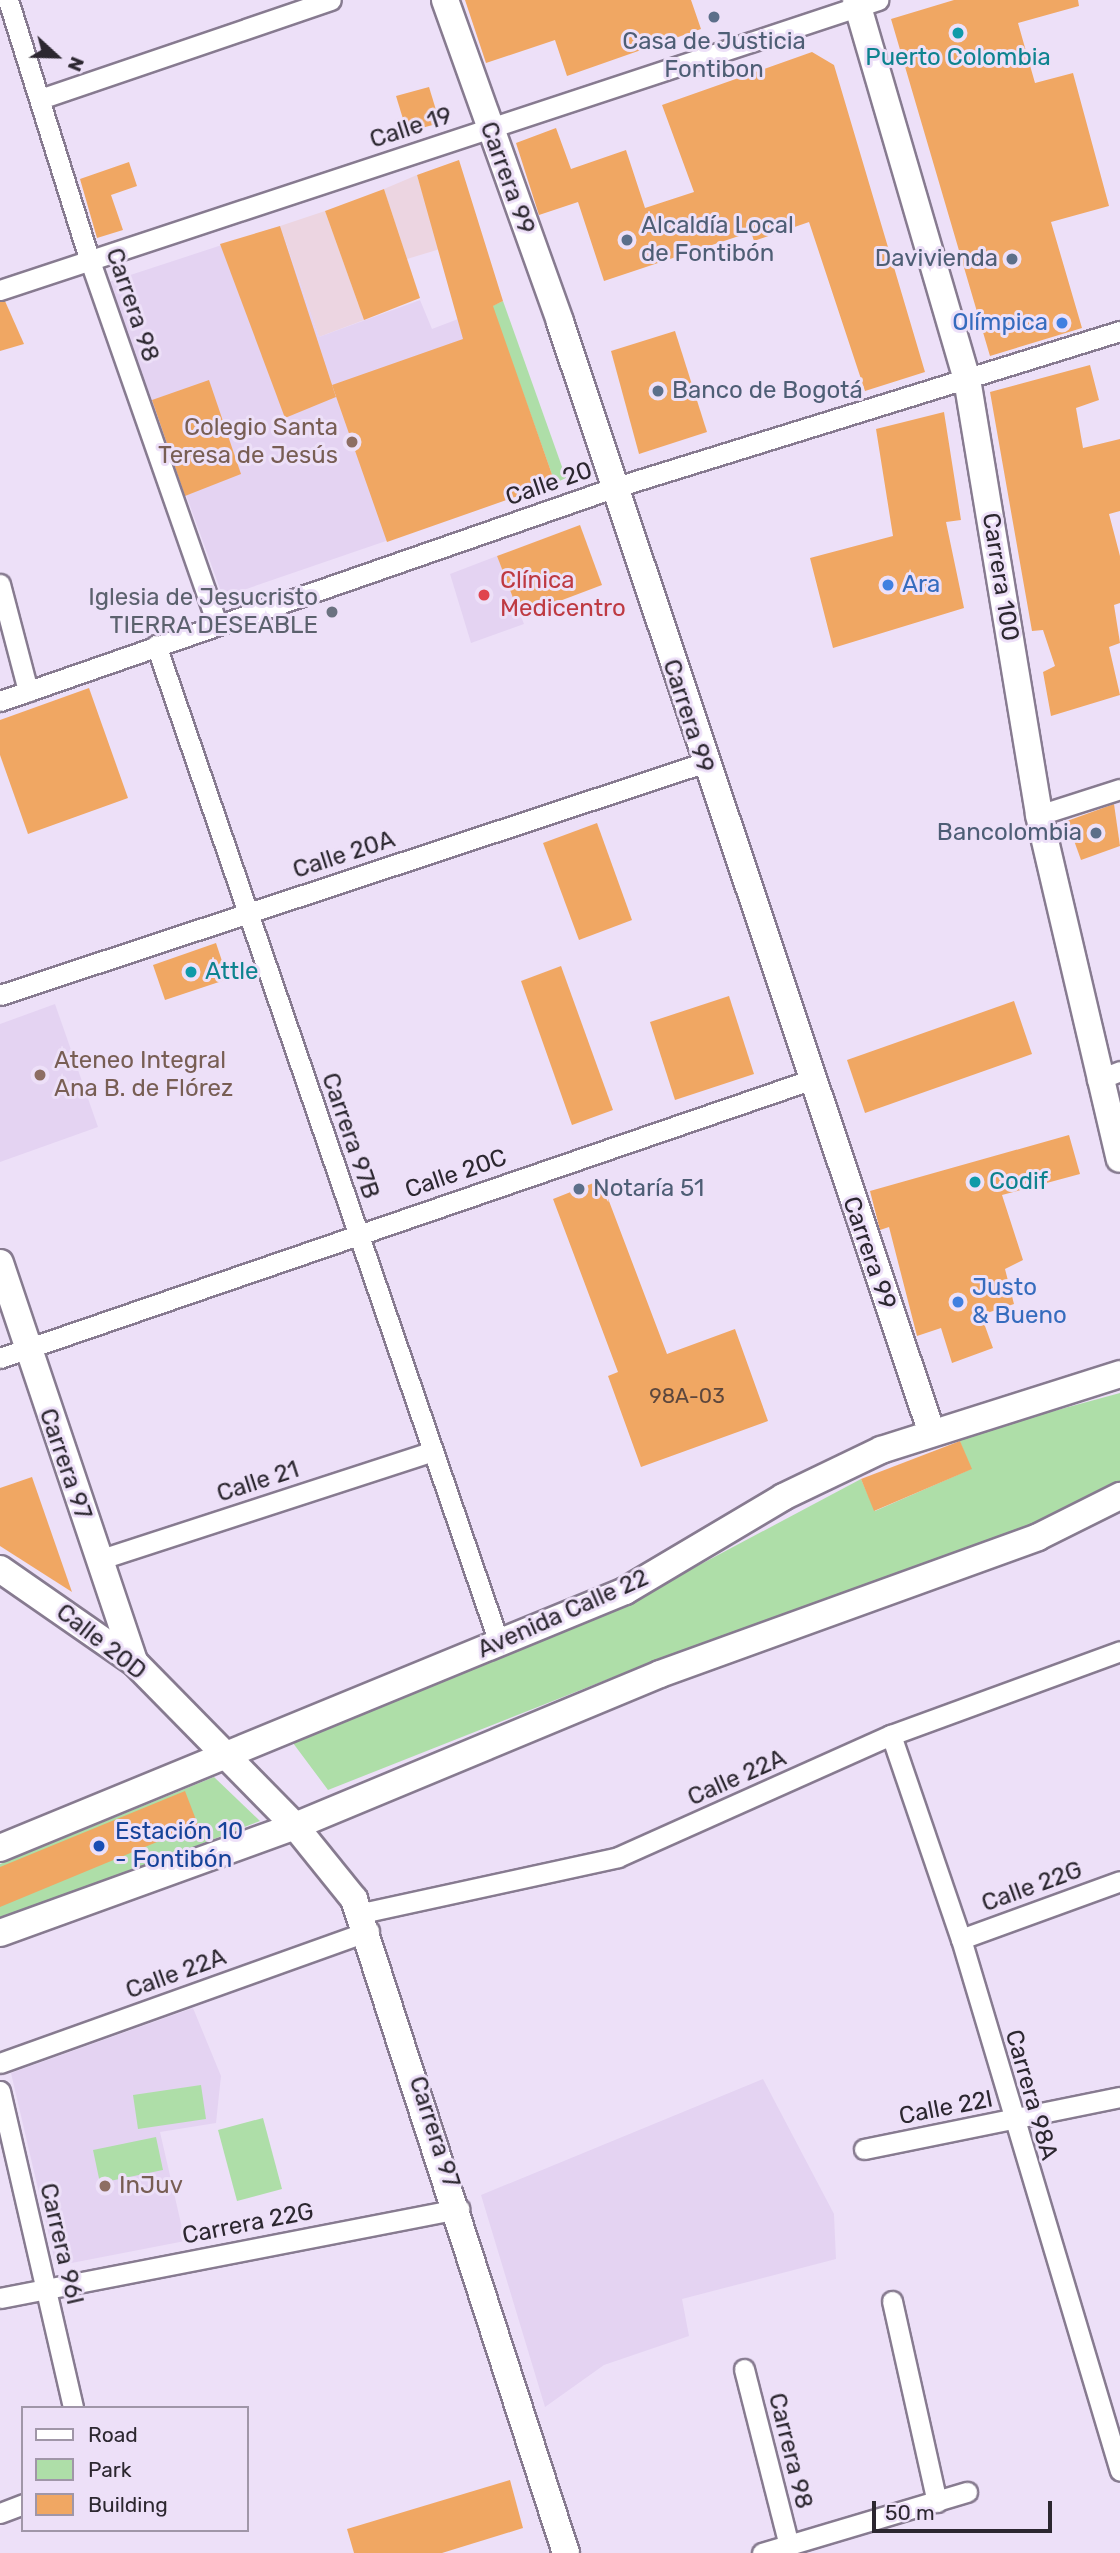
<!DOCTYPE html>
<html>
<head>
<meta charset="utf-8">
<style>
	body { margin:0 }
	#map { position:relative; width:1120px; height:2553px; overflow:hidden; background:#ede0f8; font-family:Rubik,sans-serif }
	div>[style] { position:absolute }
	.commercial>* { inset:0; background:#ecd5e1 }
	.built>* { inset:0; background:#e4d3f2 }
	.green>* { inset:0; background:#aedea8 }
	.building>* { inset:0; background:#f0a763 }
	.roads { filter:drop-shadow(2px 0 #877b90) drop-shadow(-2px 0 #877b90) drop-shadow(0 2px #877b90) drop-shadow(0 -2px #877b90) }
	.street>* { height:19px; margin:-9.5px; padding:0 9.5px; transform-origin:9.5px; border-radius:9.5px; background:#fff }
	.secondary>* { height:26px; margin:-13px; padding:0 13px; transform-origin:13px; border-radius:13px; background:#fff }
	.dots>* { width:19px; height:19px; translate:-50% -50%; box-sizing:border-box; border:4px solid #ede0f8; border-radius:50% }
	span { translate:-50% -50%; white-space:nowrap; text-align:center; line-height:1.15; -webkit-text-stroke:6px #ede0f8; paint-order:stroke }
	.number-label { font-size:21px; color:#5d473d }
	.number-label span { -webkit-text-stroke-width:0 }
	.service-label { font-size:24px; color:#4e5e75 }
	.left { translate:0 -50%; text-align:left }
	.right { translate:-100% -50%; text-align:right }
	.culture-label { font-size:24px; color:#0d838f }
	.street-label { font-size:24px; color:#2c2730 }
	.shop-label { font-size:24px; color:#366cbe }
	.education-label { font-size:24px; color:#785e54 }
	.health-label { font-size:24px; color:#be3a42 }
	.worship-label { font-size:24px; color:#5b616d }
	.transit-label { font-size:24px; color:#164399 }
	.legend { position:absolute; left:21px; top:2406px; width:228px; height:126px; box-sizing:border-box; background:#ede0f8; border:2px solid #a096a8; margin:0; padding:9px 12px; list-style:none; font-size:21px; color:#2c2730 }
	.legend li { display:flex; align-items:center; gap:14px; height:35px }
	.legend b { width:35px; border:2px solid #a096a8 }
	.north { position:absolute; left:21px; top:21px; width:70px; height:70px; -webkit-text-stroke:5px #ede0f8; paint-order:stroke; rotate:112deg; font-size:19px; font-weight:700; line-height:28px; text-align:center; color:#2c2730 }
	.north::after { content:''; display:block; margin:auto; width:24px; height:32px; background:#2c2730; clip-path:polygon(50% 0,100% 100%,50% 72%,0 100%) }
	.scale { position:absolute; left:872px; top:2501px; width:180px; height:32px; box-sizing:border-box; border:4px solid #2c2730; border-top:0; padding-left:9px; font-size:21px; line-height:24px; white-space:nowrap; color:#2c2730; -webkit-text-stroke:5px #ede0f8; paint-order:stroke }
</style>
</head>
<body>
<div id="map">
	<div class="commercial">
		<div style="clip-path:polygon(417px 175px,440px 249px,407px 259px,384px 189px)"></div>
		<div style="clip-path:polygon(325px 211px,364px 320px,319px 337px,280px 226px)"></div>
	</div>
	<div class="built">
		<div style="clip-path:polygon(280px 226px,319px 337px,420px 300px,432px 329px,492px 306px,555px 483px,223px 597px,109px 282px)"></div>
		<div style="clip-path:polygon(497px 556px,524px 624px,471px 643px,450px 574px)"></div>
		<div style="clip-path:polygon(55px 1004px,98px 1127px,0 1162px,0 1024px)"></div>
		<div style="clip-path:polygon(193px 2008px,221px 2076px,216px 2123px,160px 2132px,185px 2241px,56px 2266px,11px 2073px)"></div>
		<div style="clip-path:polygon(763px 2079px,834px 2214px,836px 2259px,682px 2299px,689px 2336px,604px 2365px,545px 2407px,481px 2195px)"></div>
	</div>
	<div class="green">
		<div style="clip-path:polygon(503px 301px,566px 478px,555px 483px,492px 306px)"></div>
		<div style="clip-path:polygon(1120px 1393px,1120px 1482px,1079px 1507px,611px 1678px,328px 1790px,293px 1743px,611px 1612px,861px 1479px,875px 1511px,971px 1469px,958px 1437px)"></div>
		<div style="clip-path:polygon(214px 1777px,260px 1821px,0 1923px,0 1864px)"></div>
		<div style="clip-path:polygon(201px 2085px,206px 2119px,138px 2129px,133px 2095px)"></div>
		<div style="clip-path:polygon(263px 2118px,282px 2189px,237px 2201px,218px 2130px)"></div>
		<div style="clip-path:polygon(156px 2137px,163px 2170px,100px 2183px,93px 2150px)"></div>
	</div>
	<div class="building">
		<div style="clip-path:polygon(465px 0,691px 0,701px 29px,567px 76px,555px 40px,486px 63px)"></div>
		<div style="clip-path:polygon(954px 0,1078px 0,1079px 6px,1018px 23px,1035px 83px,1073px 73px,1109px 206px,1051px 222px,1082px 328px,990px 356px,891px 19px)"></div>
		<div style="clip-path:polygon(812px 52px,834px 65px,925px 372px,865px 391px,809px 222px,754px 241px,751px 232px,604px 281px,578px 202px,539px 215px,516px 143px,556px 128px,571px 169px,626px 150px,645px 208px,694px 192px,662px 105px)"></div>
		<div style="clip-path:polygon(429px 87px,440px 123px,407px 132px,396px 96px)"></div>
		<div style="clip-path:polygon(459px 160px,503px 301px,493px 306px,555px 483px,387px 542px,332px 385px,463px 339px,417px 175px)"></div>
		<div style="clip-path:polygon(129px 162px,137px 186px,111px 195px,123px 230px,97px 238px,80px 179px)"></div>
		<div style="clip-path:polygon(384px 189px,420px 298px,364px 320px,325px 211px)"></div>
		<div style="clip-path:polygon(280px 226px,336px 397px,285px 418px,220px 244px)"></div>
		<div style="clip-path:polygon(5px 301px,24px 344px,0 351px,0 302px)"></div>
		<div style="clip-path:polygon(675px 331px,707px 432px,639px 454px,611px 351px)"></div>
		<div style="clip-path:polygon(1090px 365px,1099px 400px,1076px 408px,1083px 448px,1120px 439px,1120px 511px,1109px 514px,1120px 556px,1120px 603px,1114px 605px,1120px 643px,1109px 647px,1120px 695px,1051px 716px,1043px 672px,1055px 666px,1043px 630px,1032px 631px,990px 392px)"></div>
		<div style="clip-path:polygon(209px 380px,241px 474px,185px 496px,152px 400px)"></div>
		<div style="clip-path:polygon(944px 412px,961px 520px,946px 522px,964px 608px,833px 648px,810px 558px,893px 536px,876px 429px)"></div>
		<div style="clip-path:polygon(580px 525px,602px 585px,520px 616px,497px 556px)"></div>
		<div style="clip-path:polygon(89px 688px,128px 798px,28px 834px,0 755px,0 720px)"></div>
		<div style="clip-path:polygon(1114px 804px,1120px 846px,1081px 860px,1067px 821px)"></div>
		<div style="clip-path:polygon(597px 823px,632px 920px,579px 940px,543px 843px)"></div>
		<div style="clip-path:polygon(216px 943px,228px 979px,165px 1000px,153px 965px)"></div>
		<div style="clip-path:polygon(561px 966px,613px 1110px,572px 1125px,521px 981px)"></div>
		<div style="clip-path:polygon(729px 996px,754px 1074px,675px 1100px,650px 1022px)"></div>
		<div style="clip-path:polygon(1014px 1001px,1032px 1054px,865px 1113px,847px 1060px)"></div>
		<div style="clip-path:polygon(1069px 1135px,1080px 1174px,1002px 1195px,1023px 1260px,1005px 1269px,1014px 1304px,981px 1315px,993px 1348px,952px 1363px,941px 1328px,917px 1336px,889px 1227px,880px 1230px,870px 1191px)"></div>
		<div style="clip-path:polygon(601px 1180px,667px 1354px,735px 1329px,768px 1421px,641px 1467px,608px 1376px,618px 1372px,553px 1199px)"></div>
		<div style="clip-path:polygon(960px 1441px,972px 1469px,874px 1511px,861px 1479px)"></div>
		<div style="clip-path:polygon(32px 1477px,72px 1592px,0 1546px,0 1488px)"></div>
		<div style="clip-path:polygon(185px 1791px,198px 1825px,0 1907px,0 1867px)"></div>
		<div style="clip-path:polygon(510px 2480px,523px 2528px,442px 2553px,354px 2553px,347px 2529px)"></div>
	</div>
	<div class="roads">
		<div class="street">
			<div style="left:8px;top:0;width:274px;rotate:72.6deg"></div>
			<div style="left:90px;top:261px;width:385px;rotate:70.7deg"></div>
			<div style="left:40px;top:99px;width:307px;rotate:-18.8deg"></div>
			<div style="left:0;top:290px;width:925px;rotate:-18.28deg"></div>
			<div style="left:0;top:584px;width:111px;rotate:75.3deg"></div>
			<div style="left:156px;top:645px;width:1055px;rotate:71.03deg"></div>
			<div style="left:0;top:701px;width:649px;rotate:-19.16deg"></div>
			<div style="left:613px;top:488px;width:531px;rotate:-17.21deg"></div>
			<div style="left:1039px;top:815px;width:85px;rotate:-17.8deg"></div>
			<div style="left:0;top:995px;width:740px;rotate:-18.26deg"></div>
			<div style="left:1097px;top:1080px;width:25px;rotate:-21deg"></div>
			<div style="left:0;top:1358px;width:856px;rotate:-18.94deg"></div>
			<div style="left:98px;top:1560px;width:352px;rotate:-18deg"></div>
			<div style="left:891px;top:1735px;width:216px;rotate:71.1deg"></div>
			<div style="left:961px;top:1939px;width:555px;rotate:73.36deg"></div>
			<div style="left:362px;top:1913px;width:262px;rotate:-12.3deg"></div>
			<div style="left:618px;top:1857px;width:299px;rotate:-24.1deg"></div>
			<div style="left:891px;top:1735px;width:244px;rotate:-20.1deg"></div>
			<div style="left:961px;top:1939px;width:169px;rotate:-20deg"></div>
			<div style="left:0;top:2063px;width:392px;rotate:-19.7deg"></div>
			<div style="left:0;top:2091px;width:325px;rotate:77deg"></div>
			<div style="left:864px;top:2149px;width:261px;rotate:-11.5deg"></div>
			<div style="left:0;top:2298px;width:468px;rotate:-11deg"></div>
			<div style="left:892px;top:2301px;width:206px;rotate:77.4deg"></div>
			<div style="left:744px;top:2369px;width:183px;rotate:75.7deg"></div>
			<div style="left:0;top:2513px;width:25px;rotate:-21deg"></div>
			<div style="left:762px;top:2553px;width:214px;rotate:-16.6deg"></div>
		</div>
		<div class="secondary">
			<div style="left:445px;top:0;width:342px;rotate:70.3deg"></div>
			<div style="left:560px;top:322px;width:1169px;rotate:71.5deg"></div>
			<div style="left:856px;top:0;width:395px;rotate:73.7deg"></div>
			<div style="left:967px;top:379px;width:442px;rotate:80.6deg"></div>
			<div style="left:1039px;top:815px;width:353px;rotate:76.8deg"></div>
			<div style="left:0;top:1263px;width:421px;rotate:71.4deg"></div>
			<div style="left:0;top:1569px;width:165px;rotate:34.8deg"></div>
			<div style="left:135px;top:1663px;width:228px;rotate:45.5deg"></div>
			<div style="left:295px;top:1826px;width:94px;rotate:51.1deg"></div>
			<div style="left:354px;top:1899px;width:688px;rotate:72.04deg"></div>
			<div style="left:0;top:1848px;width:676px;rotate:-22.35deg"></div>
			<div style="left:625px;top:1591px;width:184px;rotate:-30.7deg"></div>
			<div style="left:783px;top:1497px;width:109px;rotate:-25.6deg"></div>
			<div style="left:881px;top:1450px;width:251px;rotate:-17.6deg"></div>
			<div style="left:0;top:1933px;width:314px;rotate:-19.9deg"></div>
			<div style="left:295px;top:1826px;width:395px;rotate:-22.6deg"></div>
			<div style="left:660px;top:1674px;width:402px;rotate:-19.9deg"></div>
			<div style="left:1038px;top:1537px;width:92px;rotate:-26.6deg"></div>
		</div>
	</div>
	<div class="dots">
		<div style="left:714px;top:17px;background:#5c6f8a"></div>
		<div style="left:958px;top:33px;background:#0f9aa8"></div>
		<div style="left:627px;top:240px;background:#5c6f8a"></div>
		<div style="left:1012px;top:259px;background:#5c6f8a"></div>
		<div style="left:1062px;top:323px;background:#3f7fe0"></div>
		<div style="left:658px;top:391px;background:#5c6f8a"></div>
		<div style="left:352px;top:442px;background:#8d6e63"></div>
		<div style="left:888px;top:585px;background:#3f7fe0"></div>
		<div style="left:484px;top:595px;background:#e0444e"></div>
		<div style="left:332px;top:612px;background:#6b7280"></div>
		<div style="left:1096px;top:833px;background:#5c6f8a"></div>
		<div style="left:191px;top:972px;background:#0f9aa8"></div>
		<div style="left:40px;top:1075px;background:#8d6e63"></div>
		<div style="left:975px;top:1182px;background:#0f9aa8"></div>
		<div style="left:579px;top:1189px;background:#5c6f8a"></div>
		<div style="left:958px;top:1302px;background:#3f7fe0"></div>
		<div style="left:99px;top:1846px;background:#1a4fb4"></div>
		<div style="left:105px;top:2186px;background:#8d6e63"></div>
	</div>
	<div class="number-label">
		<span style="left:687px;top:1396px">98A-03</span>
	</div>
	<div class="service-label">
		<span style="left:714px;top:56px">Casa de Justicia<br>Fontibon</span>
		<span class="left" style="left:641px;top:240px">Alcaldía Local<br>de Fontibón</span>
		<span class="right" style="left:998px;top:259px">Davivienda</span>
		<span class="left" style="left:672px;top:391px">Banco de Bogotá</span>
		<span class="right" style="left:1082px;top:833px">Bancolombia</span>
		<span class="left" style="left:593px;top:1189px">Notaría 51</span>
	</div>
	<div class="culture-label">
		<span style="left:958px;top:58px">Puerto Colombia</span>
		<span class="left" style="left:205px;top:972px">Attle</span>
		<span class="left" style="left:989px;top:1182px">Codif</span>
	</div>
	<div class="street-label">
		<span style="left:411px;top:128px;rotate:-18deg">Calle 19</span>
		<span style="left:507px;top:178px;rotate:70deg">Carrera 99</span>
		<span style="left:132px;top:305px;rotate:71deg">Carrera 98</span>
		<span style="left:549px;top:484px;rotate:-19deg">Calle 20</span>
		<span style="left:1000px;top:577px;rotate:81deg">Carrera 100</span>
		<span style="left:688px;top:716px;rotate:72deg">Carrera 99</span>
		<span style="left:344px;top:855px;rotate:-18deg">Calle 20A</span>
		<span style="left:350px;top:1136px;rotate:71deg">Carrera 97B</span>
		<span style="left:456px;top:1174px;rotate:-19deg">Calle 20C</span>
		<span style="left:869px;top:1253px;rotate:71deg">Carrera 99</span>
		<span style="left:65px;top:1464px;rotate:71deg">Carrera 97</span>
		<span style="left:258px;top:1482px;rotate:-18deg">Calle 21</span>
		<span style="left:563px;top:1614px;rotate:-24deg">Avenida Calle 22</span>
		<span style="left:101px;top:1642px;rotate:38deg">Calle 20D</span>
		<span style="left:737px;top:1778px;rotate:-24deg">Calle 22A</span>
		<span style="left:1032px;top:1887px;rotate:-20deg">Calle 22G</span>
		<span style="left:176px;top:1974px;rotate:-20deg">Calle 22A</span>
		<span style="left:1031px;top:2095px;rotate:74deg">Carrera 98A</span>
		<span style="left:946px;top:2108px;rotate:-11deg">Calle 22I</span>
		<span style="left:434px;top:2132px;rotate:72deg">Carrera 97</span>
		<span style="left:248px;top:2224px;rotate:-11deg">Carrera 22G</span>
		<span style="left:61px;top:2244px;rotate:77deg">Carrera 96I</span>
		<span style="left:790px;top:2451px;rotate:76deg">Carrera 98</span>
	</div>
	<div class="shop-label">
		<span class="right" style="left:1048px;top:323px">Olímpica</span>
		<span class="left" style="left:902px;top:585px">Ara</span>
		<span class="left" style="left:972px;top:1302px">Justo<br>&amp; Bueno</span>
	</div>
	<div class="education-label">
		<span class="right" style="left:338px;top:442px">Colegio Santa<br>Teresa de Jesús</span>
		<span class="left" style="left:54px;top:1075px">Ateneo Integral<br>Ana B. de Flórez</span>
		<span class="left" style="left:119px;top:2186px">InJuv</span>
	</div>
	<div class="health-label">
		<span class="left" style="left:500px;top:595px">Clínica<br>Medicentro</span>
	</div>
	<div class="worship-label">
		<span class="right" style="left:318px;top:612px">Iglesia de Jesucristo<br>TIERRA DESEABLE</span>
	</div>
	<div class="transit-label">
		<span class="left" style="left:115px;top:1846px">Estación 10<br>- Fontibón</span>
	</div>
	<ul class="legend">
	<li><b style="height:9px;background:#fff"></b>Road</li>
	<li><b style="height:19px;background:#aedea8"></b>Park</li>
	<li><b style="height:19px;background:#f0a763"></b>Building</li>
	</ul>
	<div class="north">N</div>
	<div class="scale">50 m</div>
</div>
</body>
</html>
